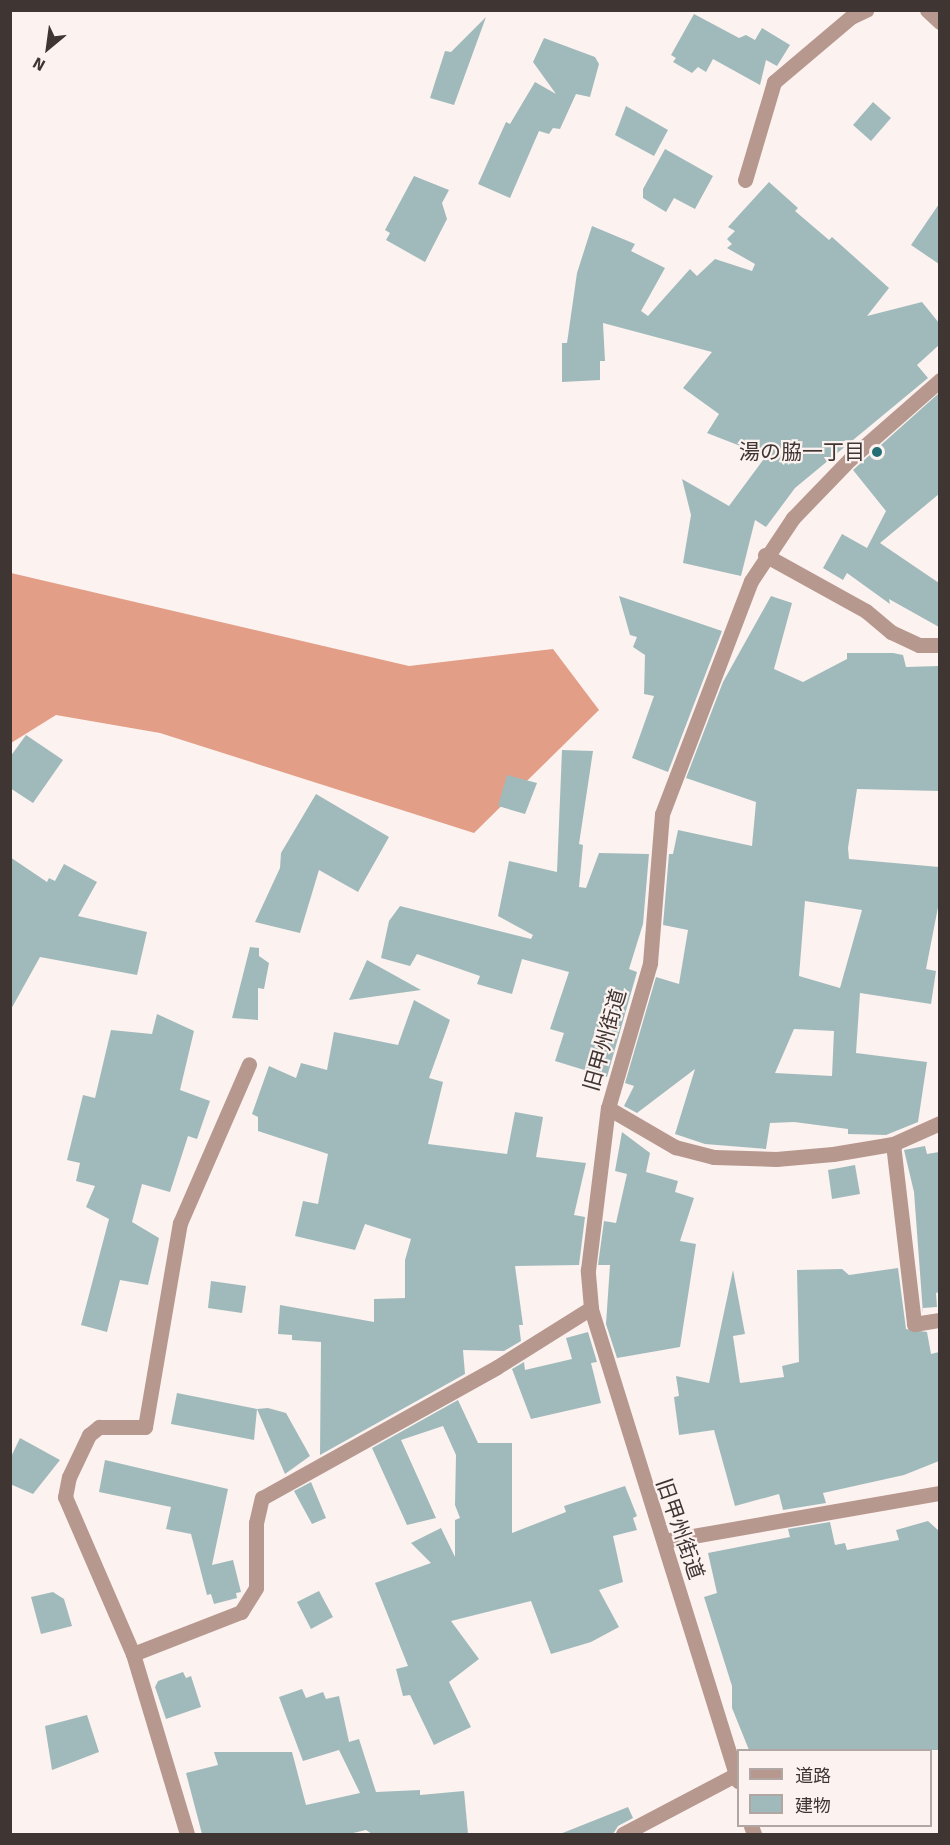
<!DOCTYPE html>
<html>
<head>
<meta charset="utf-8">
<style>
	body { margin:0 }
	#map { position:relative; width:950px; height:1845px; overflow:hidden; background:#fcf2ef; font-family:Signika,"Noto Sans JP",sans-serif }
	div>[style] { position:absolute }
	.forest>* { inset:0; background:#e39e87 }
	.building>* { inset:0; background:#a0babc }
	.minor>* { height:15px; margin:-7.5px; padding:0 7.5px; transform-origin:7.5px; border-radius:7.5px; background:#b7988e }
	.dots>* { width:16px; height:16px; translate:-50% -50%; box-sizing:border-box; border:3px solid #fcf2ef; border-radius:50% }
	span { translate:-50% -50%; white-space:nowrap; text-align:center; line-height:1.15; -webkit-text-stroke:4.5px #fcf2ef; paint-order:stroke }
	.poi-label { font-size:21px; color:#3f3633 }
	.right { translate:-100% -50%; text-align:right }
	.street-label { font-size:21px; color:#3f3633 }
	.frame { position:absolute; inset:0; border:12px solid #3f3633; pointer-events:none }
	.legend { position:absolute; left:737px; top:1749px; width:195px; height:78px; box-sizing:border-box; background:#fcf2ef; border:2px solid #b0a7a4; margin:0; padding:8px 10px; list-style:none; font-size:18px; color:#3f3633 }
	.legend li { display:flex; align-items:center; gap:12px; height:30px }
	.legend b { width:30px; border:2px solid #b0a7a4 }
	.north { position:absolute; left:18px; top:18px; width:60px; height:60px; -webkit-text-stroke:4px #fcf2ef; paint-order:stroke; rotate:209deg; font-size:16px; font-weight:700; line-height:24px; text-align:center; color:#3f3633 }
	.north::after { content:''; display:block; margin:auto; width:21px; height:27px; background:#3f3633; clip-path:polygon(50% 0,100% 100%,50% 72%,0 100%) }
</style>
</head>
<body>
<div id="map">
	<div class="forest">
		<div style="clip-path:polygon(11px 573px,409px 666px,553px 649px,599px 710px,474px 833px,160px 733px,56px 715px,11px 743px)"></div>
	</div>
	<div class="building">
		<div style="clip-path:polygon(694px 14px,739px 38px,746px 35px,755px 40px,762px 28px,790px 45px,777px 66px,766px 60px,760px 85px,713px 59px,706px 72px,698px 67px,692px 73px,673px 62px,676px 58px,671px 55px)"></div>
		<div style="clip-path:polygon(486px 17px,454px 105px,430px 98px,445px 51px,451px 52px)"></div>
		<div style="clip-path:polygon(544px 38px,595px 57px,599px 64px,590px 97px,576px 94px,560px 129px,553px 128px,549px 134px,539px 131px,510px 198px,478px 184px,506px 122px,510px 124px,535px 82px,556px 94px,533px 62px)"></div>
		<div style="clip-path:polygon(873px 102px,891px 118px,871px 141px,853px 125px)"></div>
		<div style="clip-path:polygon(626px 106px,668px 130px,654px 156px,615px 135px)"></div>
		<div style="clip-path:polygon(665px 149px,713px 176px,695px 209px,674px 198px,666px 212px,643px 198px,643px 189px)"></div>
		<div style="clip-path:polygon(414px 176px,449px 190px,442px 203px,447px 219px,425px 262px,386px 240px,390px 233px,385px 230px)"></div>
		<div style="clip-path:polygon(769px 182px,798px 208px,795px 211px,829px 240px,832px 237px,889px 288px,867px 316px,922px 302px,939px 323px,939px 345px,917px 365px,928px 378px,795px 488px,766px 527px,755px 520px,741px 576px,683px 563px,691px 515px,682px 479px,729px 506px,766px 456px,707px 433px,719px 414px,683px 388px,712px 352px,603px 323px,605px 361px,600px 361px,600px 380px,562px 382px,562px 343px,567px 343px,577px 273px,592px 226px,635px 244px,631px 251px,665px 268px,641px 311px,648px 316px,690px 269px,697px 276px,715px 259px,752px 271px,755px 264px,727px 248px,732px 244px,727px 239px,735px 231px,728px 227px)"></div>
		<div style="clip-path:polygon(939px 204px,939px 264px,911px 245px)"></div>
		<div style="clip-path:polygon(939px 393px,939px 494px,880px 543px,939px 583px,939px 627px,889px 599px,890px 604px,847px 573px,843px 580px,823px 568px,842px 534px,867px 548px,886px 511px,853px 470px)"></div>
		<div style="clip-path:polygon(619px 596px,722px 631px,668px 772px,632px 758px,654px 696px,644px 694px,645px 655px,633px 647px,637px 637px,630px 635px)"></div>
		<div style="clip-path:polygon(evenodd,771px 596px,792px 603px,774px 669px,803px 682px,847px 659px,847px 653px,893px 653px,903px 655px,906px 667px,939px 666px,939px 791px,857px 789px,848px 848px,849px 859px,939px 867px,939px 902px,926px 969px,936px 971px,931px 1004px,860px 993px,856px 1053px,927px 1062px,918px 1122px,886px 1135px,848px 1134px,848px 1129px,794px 1122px,770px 1123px,766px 1149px,705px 1144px,675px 1134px,695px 1069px,637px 1113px,624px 1106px,634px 1086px,625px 1083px,656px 977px,679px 984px,688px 930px,663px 925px,669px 854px,673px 854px,678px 830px,752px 846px,756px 802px,686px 778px,723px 682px,771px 596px,805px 901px,862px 910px,840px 988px,799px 976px,805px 901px,771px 596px,794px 1029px,834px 1031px,832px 1076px,775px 1073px,794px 1029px)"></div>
		<div style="clip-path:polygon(26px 735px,63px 760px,33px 803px,10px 788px,10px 757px)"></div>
		<div style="clip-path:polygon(562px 750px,593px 751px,579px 844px,583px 845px,579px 887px,586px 888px,599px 853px,649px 854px,643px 924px,629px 969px,637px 972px,607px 1077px,555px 1061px,564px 1033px,550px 1029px,569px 972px,522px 959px,512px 994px,477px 984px,480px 976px,417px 954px,410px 966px,381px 958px,389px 921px,400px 906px,531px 939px,533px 935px,498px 916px,509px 861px,557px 872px)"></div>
		<div style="clip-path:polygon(507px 775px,537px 783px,525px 814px,498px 806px)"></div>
		<div style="clip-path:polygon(316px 794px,389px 837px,358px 892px,319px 870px,300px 933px,255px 922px,280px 868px,281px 853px)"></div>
		<div style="clip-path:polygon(10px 857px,47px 882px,49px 878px,55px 881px,64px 864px,97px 882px,78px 916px,147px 932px,137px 975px,40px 957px,10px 1011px)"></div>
		<div style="clip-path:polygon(250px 947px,259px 948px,259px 956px,269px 963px,264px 989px,258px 988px,258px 1020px,232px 1018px)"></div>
		<div style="clip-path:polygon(367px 960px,421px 990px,349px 1000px)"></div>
		<div style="clip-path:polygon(414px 1000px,450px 1020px,429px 1078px,443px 1082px,428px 1144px,507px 1154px,515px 1112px,543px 1117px,536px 1157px,586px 1163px,574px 1215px,585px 1217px,579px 1265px,515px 1266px,523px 1325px,519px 1325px,521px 1341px,504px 1351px,463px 1350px,465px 1374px,320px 1455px,321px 1342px,292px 1340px,292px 1335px,278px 1334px,280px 1305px,374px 1322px,374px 1299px,405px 1298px,405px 1260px,411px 1239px,365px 1224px,355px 1250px,295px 1236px,303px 1201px,318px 1204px,328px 1154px,258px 1131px,258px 1117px,252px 1114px,269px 1066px,296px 1078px,301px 1063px,327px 1070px,334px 1032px,398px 1045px)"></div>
		<div style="clip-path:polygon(157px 1014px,194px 1031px,180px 1090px,210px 1101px,197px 1139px,188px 1136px,170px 1192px,142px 1184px,132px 1222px,159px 1238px,148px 1285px,120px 1280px,107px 1332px,81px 1325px,109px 1219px,86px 1207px,95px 1186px,76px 1181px,80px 1163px,67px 1160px,83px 1095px,95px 1098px,111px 1030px,152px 1034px)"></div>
		<div style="clip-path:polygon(622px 1132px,650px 1153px,646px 1172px,678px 1181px,675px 1192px,694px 1198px,680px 1241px,696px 1244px,680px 1347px,617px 1358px,606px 1324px,610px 1265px,598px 1265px,604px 1221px,616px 1223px,627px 1174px,615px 1171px)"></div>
		<div style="clip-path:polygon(925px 1146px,927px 1154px,939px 1152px,939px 1292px,936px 1293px,937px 1307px,923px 1308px,923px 1313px,914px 1192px,904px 1150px)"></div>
		<div style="clip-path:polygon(855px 1165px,860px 1194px,832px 1199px,828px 1170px)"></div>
		<div style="clip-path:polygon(898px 1268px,906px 1329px,927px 1332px,931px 1354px,939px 1352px,939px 1461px,904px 1475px,823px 1493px,826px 1503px,783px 1510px,779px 1494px,735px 1506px,714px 1430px,679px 1435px,674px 1397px,679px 1396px,676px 1376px,709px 1383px,733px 1270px,745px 1334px,733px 1336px,740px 1383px,784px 1377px,782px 1366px,799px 1362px,797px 1270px,842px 1269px,849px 1275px)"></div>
		<div style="clip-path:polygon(211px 1281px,246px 1286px,242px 1313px,208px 1308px)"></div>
		<div style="clip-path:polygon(588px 1332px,597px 1362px,591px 1363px,601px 1403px,531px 1419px,512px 1369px,524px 1362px,525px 1370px,572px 1359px,566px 1338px)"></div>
		<div style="clip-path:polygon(177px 1393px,257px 1409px,254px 1440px,171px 1424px)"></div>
		<div style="clip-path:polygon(458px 1400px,478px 1443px,512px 1443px,512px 1533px,566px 1512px,564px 1506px,625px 1486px,637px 1516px,633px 1518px,637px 1530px,613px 1536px,623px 1582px,599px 1590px,619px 1627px,591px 1642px,551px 1654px,531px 1601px,451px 1621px,479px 1659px,449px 1682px,471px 1727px,434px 1745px,410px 1695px,403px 1696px,396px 1669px,408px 1666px,375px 1583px,431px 1563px,411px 1543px,441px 1528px,455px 1557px,455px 1520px,460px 1518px,455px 1505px,456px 1455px,443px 1426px,401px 1440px,436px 1518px,407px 1525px,372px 1448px)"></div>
		<div style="clip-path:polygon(268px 1408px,286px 1413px,310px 1456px,285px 1474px,257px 1409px)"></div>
		<div style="clip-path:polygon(20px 1438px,60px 1460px,33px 1494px,10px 1484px,10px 1459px)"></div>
		<div style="clip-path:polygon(105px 1460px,228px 1489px,212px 1565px,233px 1560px,241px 1592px,236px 1593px,237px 1598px,214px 1604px,211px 1594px,207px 1595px,191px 1534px,166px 1529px,171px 1507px,99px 1492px)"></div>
		<div style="clip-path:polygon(311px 1482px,326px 1518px,312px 1524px,294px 1491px)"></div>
		<div style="clip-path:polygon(928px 1521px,939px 1531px,939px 1750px,749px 1750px,732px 1708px,732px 1686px,704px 1597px,717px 1593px,708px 1553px,790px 1537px,788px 1529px,830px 1522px,835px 1545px,845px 1543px,847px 1550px,899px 1540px,896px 1530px)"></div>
		<div style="clip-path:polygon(319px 1591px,333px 1617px,311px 1629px,297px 1602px)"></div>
		<div style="clip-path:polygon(53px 1592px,64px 1599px,72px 1626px,41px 1634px,31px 1597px)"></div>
		<div style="clip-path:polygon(183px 1672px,186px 1678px,191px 1676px,201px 1707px,166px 1719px,155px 1687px,158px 1681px)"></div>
		<div style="clip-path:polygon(302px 1689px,306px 1698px,323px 1692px,326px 1699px,339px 1696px,349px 1742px,359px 1739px,376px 1792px,420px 1790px,420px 1795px,464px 1791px,468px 1834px,372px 1834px,366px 1830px,349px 1834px,202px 1834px,186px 1773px,218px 1765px,214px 1752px,292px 1752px,306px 1805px,360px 1793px,339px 1750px,303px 1761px,279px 1697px)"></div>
		<div style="clip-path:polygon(87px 1715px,99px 1752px,52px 1770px,45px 1726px)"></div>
		<div style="clip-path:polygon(628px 1807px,633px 1818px,618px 1826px,613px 1834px,560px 1834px)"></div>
	</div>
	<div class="minor">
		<div style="left:927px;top:10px;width:18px;rotate:43deg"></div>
		<div style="left:745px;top:180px;width:102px;rotate:-73.5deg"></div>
		<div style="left:774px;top:82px;width:101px;rotate:-40.2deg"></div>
		<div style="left:851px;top:17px;width:17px;rotate:-25deg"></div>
		<div style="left:765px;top:555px;width:115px;rotate:29deg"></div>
		<div style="left:866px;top:611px;width:33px;rotate:40deg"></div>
		<div style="left:891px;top:632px;width:31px;rotate:25deg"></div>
		<div style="left:919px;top:645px;width:21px"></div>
		<div style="left:608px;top:1108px;width:78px;rotate:30.2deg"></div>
		<div style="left:675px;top:1147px;width:40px;rotate:14.4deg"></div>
		<div style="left:714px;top:1157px;width:62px;rotate:1.8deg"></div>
		<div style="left:776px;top:1159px;width:57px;rotate:-5deg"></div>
		<div style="left:833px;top:1154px;width:61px;rotate:-9.5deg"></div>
		<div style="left:893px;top:1144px;width:51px;rotate:-24.1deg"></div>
		<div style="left:893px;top:1144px;width:181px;rotate:83.3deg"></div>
		<div style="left:914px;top:1324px;width:26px;rotate:-9deg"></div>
		<div style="left:664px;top:1541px;width:280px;rotate:-9.9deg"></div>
		<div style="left:133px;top:1654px;width:116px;rotate:-21.3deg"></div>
		<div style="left:241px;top:1612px;width:28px;rotate:-58deg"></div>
		<div style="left:256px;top:1588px;width:65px;rotate:-90deg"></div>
		<div style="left:256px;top:1523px;width:26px;rotate:-77deg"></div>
		<div style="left:262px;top:1498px;width:269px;rotate:-29.1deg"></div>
		<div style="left:497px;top:1367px;width:111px;rotate:-32.1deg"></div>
		<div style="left:738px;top:1781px;width:495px;rotate:-107.3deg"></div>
		<div style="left:591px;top:1308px;width:38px;rotate:-95deg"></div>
		<div style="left:588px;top:1270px;width:163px;rotate:-83deg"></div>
		<div style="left:608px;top:1108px;width:151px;rotate:-73.8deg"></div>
		<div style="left:650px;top:963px;width:149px;rotate:-85.4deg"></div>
		<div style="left:662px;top:814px;width:249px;rotate:-69.1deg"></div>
		<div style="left:751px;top:581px;width:76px;rotate:-56.3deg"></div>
		<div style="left:793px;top:518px;width:82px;rotate:-46deg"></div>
		<div style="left:850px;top:459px;width:120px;rotate:-41.3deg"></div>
		<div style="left:751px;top:1826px;width:9px;rotate:69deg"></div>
		<div style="left:187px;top:1834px;width:188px;rotate:-106.7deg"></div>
		<div style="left:133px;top:1654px;width:171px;rotate:-113.4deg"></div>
		<div style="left:65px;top:1497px;width:20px;rotate:-79deg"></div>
		<div style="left:69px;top:1477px;width:47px;rotate:-64.5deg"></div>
		<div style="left:89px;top:1435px;width:13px;rotate:-39deg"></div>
		<div style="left:99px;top:1427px;width:46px"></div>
		<div style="left:145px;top:1427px;width:207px;rotate:-80.3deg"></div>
		<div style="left:180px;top:1223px;width:173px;rotate:-66.5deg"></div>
		<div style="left:623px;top:1834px;width:129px;rotate:-27.8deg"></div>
	</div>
	<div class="dots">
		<div style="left:877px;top:452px;background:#236e75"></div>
	</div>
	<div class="poi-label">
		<span class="right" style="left:865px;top:452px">湯の脇一丁目</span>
	</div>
	<div class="street-label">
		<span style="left:605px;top:1040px;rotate:-74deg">旧甲州街道</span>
		<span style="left:680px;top:1529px;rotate:71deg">旧甲州街道</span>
	</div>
	<div class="frame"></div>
	<ul class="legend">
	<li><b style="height:8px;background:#b7988e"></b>道路</li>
	<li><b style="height:16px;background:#a0babc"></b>建物</li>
	</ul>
	<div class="north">N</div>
</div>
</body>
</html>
